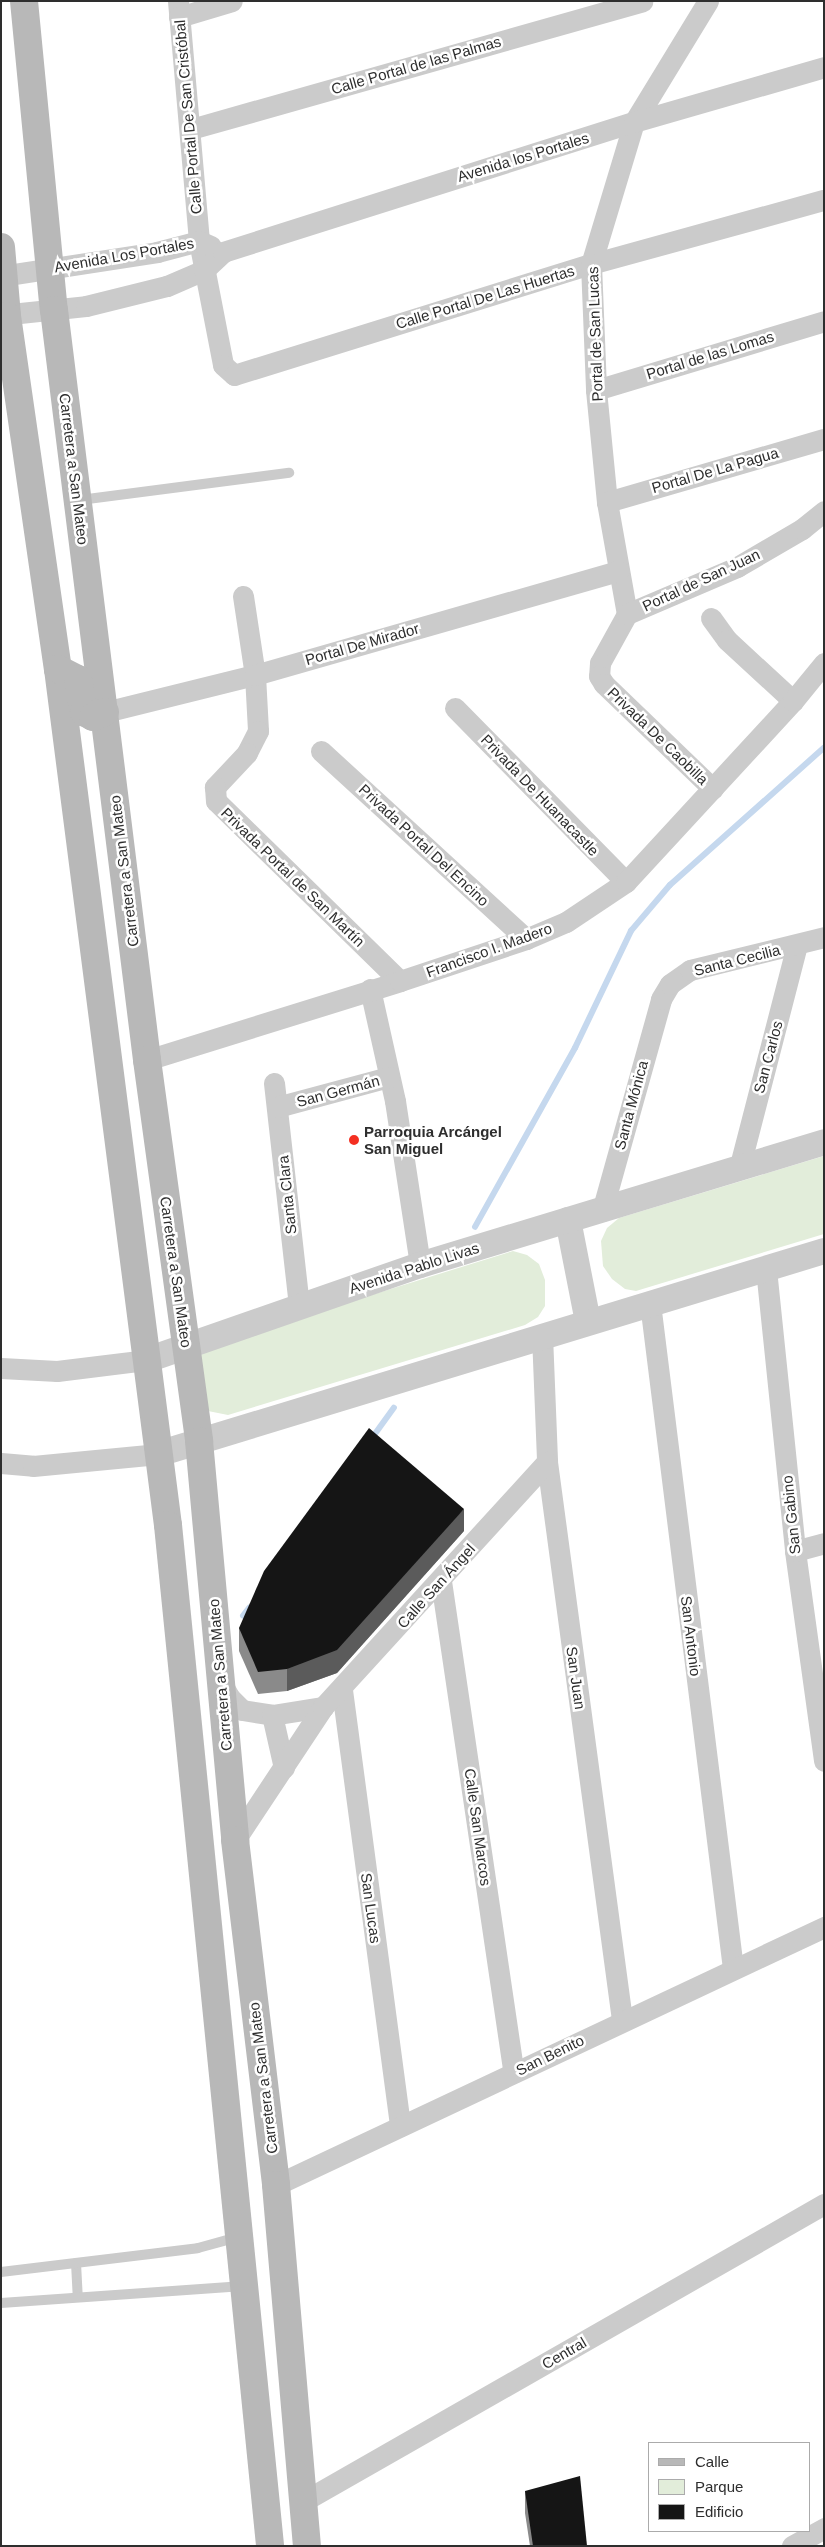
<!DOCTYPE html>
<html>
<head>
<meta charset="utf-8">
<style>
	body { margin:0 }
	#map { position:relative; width:825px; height:2547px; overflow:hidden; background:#fff; font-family:Helvetica,sans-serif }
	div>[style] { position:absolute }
	.green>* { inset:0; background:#e2edda }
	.stream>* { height:5.5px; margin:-2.75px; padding:0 2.75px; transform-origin:2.75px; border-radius:2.75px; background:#c5d8ee }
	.service>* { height:10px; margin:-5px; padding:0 5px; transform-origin:5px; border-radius:5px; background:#cbcbcb }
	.minor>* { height:21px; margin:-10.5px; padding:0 10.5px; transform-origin:10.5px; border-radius:10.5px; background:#cbcbcb }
	.tertiary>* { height:26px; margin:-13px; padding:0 13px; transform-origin:13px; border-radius:13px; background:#cbcbcb }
	.secondary>* { height:28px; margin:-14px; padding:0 14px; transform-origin:14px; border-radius:14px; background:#b8b8b8 }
	.wall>* { inset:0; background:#8a8a8a }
	.shaded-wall>* { inset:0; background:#5b5b5b }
	.building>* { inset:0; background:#151515 }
	.dots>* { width:14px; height:14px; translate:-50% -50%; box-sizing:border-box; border:2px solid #fff; border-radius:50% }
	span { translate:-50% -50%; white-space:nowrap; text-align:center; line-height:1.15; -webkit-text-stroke:5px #fff; paint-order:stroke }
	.street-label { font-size:15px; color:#2e2e2e }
	.poi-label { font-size:15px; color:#2e2e2e; font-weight:700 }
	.left { translate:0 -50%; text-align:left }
	.frame { position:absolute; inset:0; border:2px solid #2e2e2e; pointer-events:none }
	.legend { position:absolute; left:648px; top:2442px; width:162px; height:90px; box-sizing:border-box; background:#fff; border:1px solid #ababab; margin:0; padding:6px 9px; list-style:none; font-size:15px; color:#2e2e2e }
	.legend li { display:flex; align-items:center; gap:10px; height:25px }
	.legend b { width:25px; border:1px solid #ababab }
</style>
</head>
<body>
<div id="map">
	<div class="green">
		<div style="clip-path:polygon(824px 1156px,824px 1234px,636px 1291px,625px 1289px,612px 1279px,603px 1266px,601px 1241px,607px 1228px,619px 1218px)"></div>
		<div style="clip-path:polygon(513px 1251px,527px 1255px,539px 1264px,545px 1280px,545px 1306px,538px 1317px,525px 1325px,228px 1415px,208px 1411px,197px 1366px,201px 1355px,220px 1342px)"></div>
	</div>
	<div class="stream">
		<div style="left:475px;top:1227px;width:205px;rotate:-60.8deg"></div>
		<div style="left:575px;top:1048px;width:130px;rotate:-64.4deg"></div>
		<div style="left:631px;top:931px;width:60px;rotate:-49.7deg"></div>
		<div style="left:670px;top:885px;width:206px;rotate:-41.7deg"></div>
		<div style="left:372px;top:1438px;width:37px;rotate:-54deg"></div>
		<div style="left:243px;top:1616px;width:10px;rotate:-53deg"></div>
	</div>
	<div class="service">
		<div style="left:80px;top:500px;width:211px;rotate:-7.4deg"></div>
		<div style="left:76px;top:2263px;width:34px;rotate:87deg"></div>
		<div style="left:1px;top:2272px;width:198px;rotate:-6.9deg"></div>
		<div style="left:198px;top:2248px;width:41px;rotate:-15.4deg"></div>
		<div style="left:1px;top:2303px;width:243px;rotate:-4deg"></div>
	</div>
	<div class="minor">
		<div style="left:178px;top:1px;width:241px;rotate:85deg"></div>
		<div style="left:199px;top:241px;width:126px;rotate:79deg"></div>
		<div style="left:223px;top:365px;width:15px;rotate:42deg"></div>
		<div style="left:234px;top:375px;width:374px;rotate:-17.3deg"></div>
		<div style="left:591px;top:264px;width:242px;rotate:-15.4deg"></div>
		<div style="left:708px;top:1px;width:142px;rotate:121.4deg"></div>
		<div style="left:634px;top:122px;width:148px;rotate:106.8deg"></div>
		<div style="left:591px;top:264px;width:126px;rotate:87.7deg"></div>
		<div style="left:596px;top:390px;width:113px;rotate:84.4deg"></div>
		<div style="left:607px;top:502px;width:114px;rotate:79.9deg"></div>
		<div style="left:627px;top:614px;width:56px;rotate:118.9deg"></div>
		<div style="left:600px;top:663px;width:13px;rotate:94deg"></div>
		<div style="left:599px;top:676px;width:9px;rotate:58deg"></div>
		<div style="left:604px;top:684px;width:151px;rotate:43.9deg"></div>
		<div style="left:179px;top:17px;width:55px;rotate:-16.8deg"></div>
		<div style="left:191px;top:129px;width:469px;rotate:-15.8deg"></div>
		<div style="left:1px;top:276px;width:158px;rotate:-8.7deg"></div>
		<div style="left:157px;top:252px;width:43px;rotate:-14.7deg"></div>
		<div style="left:199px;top:241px;width:13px;rotate:23deg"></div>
		<div style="left:1px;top:315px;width:85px;rotate:-6deg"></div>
		<div style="left:86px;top:306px;width:83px;rotate:-13.9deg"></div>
		<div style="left:167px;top:286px;width:40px;rotate:-23.4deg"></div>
		<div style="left:204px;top:270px;width:26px;rotate:-43deg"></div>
		<div style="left:223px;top:252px;width:431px;rotate:-17.6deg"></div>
		<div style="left:634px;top:122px;width:198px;rotate:-16.1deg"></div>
		<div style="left:596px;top:390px;width:238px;rotate:-16.8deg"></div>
		<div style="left:607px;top:502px;width:226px;rotate:-16.2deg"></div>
		<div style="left:243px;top:596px;width:80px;rotate:81.4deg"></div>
		<div style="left:255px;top:675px;width:56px;rotate:86.9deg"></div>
		<div style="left:258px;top:731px;width:25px;rotate:117deg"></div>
		<div style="left:247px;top:753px;width:47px;rotate:133.3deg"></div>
		<div style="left:215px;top:787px;width:14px;rotate:86deg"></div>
		<div style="left:216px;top:801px;width:257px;rotate:44.4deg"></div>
		<div style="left:627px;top:614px;width:120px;rotate:-23.1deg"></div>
		<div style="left:737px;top:567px;width:75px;rotate:-30.3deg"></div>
		<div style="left:802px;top:529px;width:28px;rotate:-39deg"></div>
		<div style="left:711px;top:618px;width:27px;rotate:54deg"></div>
		<div style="left:727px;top:640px;width:90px;rotate:42.7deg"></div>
		<div style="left:455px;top:708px;width:244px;rotate:45.5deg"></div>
		<div style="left:105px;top:712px;width:154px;rotate:-13.9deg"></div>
		<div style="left:255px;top:675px;width:378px;rotate:-16deg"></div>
		<div style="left:321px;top:751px;width:278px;rotate:42.5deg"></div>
		<div style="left:370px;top:989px;width:115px;rotate:77.4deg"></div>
		<div style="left:395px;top:1101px;width:166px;rotate:81.3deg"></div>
		<div style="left:147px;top:1060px;width:265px;rotate:-17.3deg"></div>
		<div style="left:400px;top:981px;width:133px;rotate:-18.4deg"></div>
		<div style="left:526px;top:939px;width:43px;rotate:-23deg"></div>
		<div style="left:566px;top:922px;width:72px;rotate:-33.7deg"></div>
		<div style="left:626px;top:882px;width:246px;rotate:-47.3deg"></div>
		<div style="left:793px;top:701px;width:49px;rotate:-50.8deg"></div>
		<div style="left:274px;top:1083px;width:225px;rotate:83.6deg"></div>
		<div style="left:277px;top:1107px;width:116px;rotate:-15deg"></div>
		<div style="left:739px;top:1169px;width:231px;rotate:-75.5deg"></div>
		<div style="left:602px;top:1211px;width:220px;rotate:-74.4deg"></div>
		<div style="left:661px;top:999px;width:17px;rotate:-59deg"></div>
		<div style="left:670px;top:984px;width:24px;rotate:-35deg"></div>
		<div style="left:690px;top:970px;width:138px;rotate:-13.8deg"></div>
		<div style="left:766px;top:1269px;width:283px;rotate:84.1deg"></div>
		<div style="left:795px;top:1551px;width:212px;rotate:82.1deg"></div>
		<div style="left:650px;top:1303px;width:670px;rotate:82.89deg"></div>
		<div style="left:542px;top:1335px;width:127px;rotate:87.7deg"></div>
		<div style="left:547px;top:1462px;width:563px;rotate:82.34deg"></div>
		<div style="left:1px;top:1368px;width:56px;rotate:3.1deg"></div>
		<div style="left:57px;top:1371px;width:91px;rotate:-7deg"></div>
		<div style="left:1px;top:1463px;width:32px;rotate:5deg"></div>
		<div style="left:33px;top:1466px;width:126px;rotate:-5.5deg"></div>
		<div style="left:795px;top:1551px;width:30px;rotate:-15deg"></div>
		<div style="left:441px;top:1581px;width:497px;rotate:81.6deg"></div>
		<div style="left:221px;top:1682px;width:18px;rotate:61deg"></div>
		<div style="left:230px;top:1698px;width:17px;rotate:45deg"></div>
		<div style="left:242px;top:1710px;width:30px;rotate:9deg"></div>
		<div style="left:272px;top:1715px;width:52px;rotate:-8.9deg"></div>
		<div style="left:342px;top:1690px;width:440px;rotate:82.4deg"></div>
		<div style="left:272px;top:1715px;width:54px;rotate:77.2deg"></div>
		<div style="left:235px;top:1840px;width:159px;rotate:-56.5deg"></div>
		<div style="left:323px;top:1707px;width:332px;rotate:-47.6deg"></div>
		<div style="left:276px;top:2185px;width:606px;rotate:-25.21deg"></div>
		<div style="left:304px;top:2501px;width:599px;rotate:-29.73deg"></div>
		<div style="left:792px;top:2546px;width:37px;rotate:-29deg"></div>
	</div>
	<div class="tertiary">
		<div style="left:568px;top:1220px;width:104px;rotate:78.9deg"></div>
		<div style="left:147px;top:1360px;width:289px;rotate:-19.2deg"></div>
		<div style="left:420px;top:1265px;width:422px;rotate:-16.9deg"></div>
		<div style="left:158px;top:1454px;width:696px;rotate:-16.95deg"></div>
	</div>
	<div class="secondary">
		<div style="left:24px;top:1px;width:310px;rotate:84.5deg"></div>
		<div style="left:54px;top:310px;width:756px;rotate:82.93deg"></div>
		<div style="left:147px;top:1060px;width:385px;rotate:82.2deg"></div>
		<div style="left:199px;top:1441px;width:401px;rotate:84.8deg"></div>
		<div style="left:235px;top:1840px;width:347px;rotate:83.2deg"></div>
		<div style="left:276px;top:2185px;width:362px;rotate:85.1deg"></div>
		<div style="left:1px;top:247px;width:69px;rotate:85deg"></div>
		<div style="left:7px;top:316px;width:357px;rotate:81.8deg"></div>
		<div style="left:58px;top:669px;width:863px;rotate:82.68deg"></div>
		<div style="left:168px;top:1525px;width:1026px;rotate:84.29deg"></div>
		<div style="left:58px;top:669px;width:22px;rotate:27deg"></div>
		<div style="left:78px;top:679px;width:34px;rotate:80deg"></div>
		<div style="left:84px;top:712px;width:10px;rotate:29deg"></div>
		<div style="left:93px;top:717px;width:13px;rotate:-23deg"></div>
	</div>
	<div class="wall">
		<div style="clip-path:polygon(464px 1531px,337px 1673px,287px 1691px,258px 1694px,239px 1651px,239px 1628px)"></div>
		<div style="clip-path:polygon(525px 2491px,587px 2546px,530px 2546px,525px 2513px)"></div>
	</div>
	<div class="shaded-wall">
		<div style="clip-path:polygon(464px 1509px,464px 1531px,337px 1673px,287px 1691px,287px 1669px)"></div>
	</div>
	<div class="building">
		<div style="clip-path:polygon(369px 1428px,464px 1509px,337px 1650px,287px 1669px,258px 1672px,239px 1628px,264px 1571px)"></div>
		<div style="clip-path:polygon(580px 2476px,587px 2546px,533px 2546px,525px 2491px)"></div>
	</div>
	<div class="dots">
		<div style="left:354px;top:1140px;background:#f42f21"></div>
	</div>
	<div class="street-label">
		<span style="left:416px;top:65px;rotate:-16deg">Calle Portal de las Palmas</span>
		<span style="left:188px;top:117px;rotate:-95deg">Calle Portal De San Cristóbal</span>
		<span style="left:523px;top:157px;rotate:-17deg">Avenida los Portales</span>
		<span style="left:124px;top:255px;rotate:-10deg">Avenida Los Portales</span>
		<span style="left:485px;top:297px;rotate:-17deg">Calle Portal De Las Huertas</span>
		<span style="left:595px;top:334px;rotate:-92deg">Portal de San Lucas</span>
		<span style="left:710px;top:355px;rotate:-17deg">Portal de las Lomas</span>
		<span style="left:74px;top:469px;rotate:83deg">Carretera a San Mateo</span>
		<span style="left:715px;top:470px;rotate:-16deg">Portal De La Pagua</span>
		<span style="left:701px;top:580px;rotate:-25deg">Portal de San Juan</span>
		<span style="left:362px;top:644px;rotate:-16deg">Portal De Mirador</span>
		<span style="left:658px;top:736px;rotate:44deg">Privada De Caobilla</span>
		<span style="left:540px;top:795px;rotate:46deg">Privada De Huanacastle</span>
		<span style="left:424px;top:845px;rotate:43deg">Privada Portal Del Encino</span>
		<span style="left:124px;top:871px;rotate:-97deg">Carretera a San Mateo</span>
		<span style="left:293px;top:877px;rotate:44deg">Privada Portal de San Martín</span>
		<span style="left:489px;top:950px;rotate:-20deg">Francisco I. Madero</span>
		<span style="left:737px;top:960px;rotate:-14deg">Santa Cecilia</span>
		<span style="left:768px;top:1057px;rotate:-75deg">San Carlos</span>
		<span style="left:338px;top:1091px;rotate:-15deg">San Germán</span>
		<span style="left:631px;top:1105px;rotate:-75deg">Santa Mónica</span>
		<span style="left:287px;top:1195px;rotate:-96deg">Santa Clara</span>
		<span style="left:414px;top:1268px;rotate:-18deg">Avenida Pablo Livas</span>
		<span style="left:176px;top:1272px;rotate:82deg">Carretera a San Mateo</span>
		<span style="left:791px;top:1515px;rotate:-96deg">San Gabino</span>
		<span style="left:436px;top:1586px;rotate:-48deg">Calle San Ángel</span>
		<span style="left:691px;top:1636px;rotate:83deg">San Antonio</span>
		<span style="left:220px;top:1675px;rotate:-95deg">Carretera a San Mateo</span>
		<span style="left:576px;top:1678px;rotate:82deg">San Juan</span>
		<span style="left:478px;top:1827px;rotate:82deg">Calle San Marcos</span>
		<span style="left:371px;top:1908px;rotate:82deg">San Lucas</span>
		<span style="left:550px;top:2055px;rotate:-26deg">San Benito</span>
		<span style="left:263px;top:2078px;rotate:-97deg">Carretera a San Mateo</span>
		<span style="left:564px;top:2353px;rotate:-30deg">Central</span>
	</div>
	<div class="poi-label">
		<span class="left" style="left:364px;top:1140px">Parroquia Arcángel<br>San Miguel</span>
	</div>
	<div class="frame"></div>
	<ul class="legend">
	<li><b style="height:6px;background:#b8b8b8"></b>Calle</li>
	<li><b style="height:14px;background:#e2edda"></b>Parque</li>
	<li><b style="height:14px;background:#151515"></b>Edificio</li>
	</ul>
</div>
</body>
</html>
